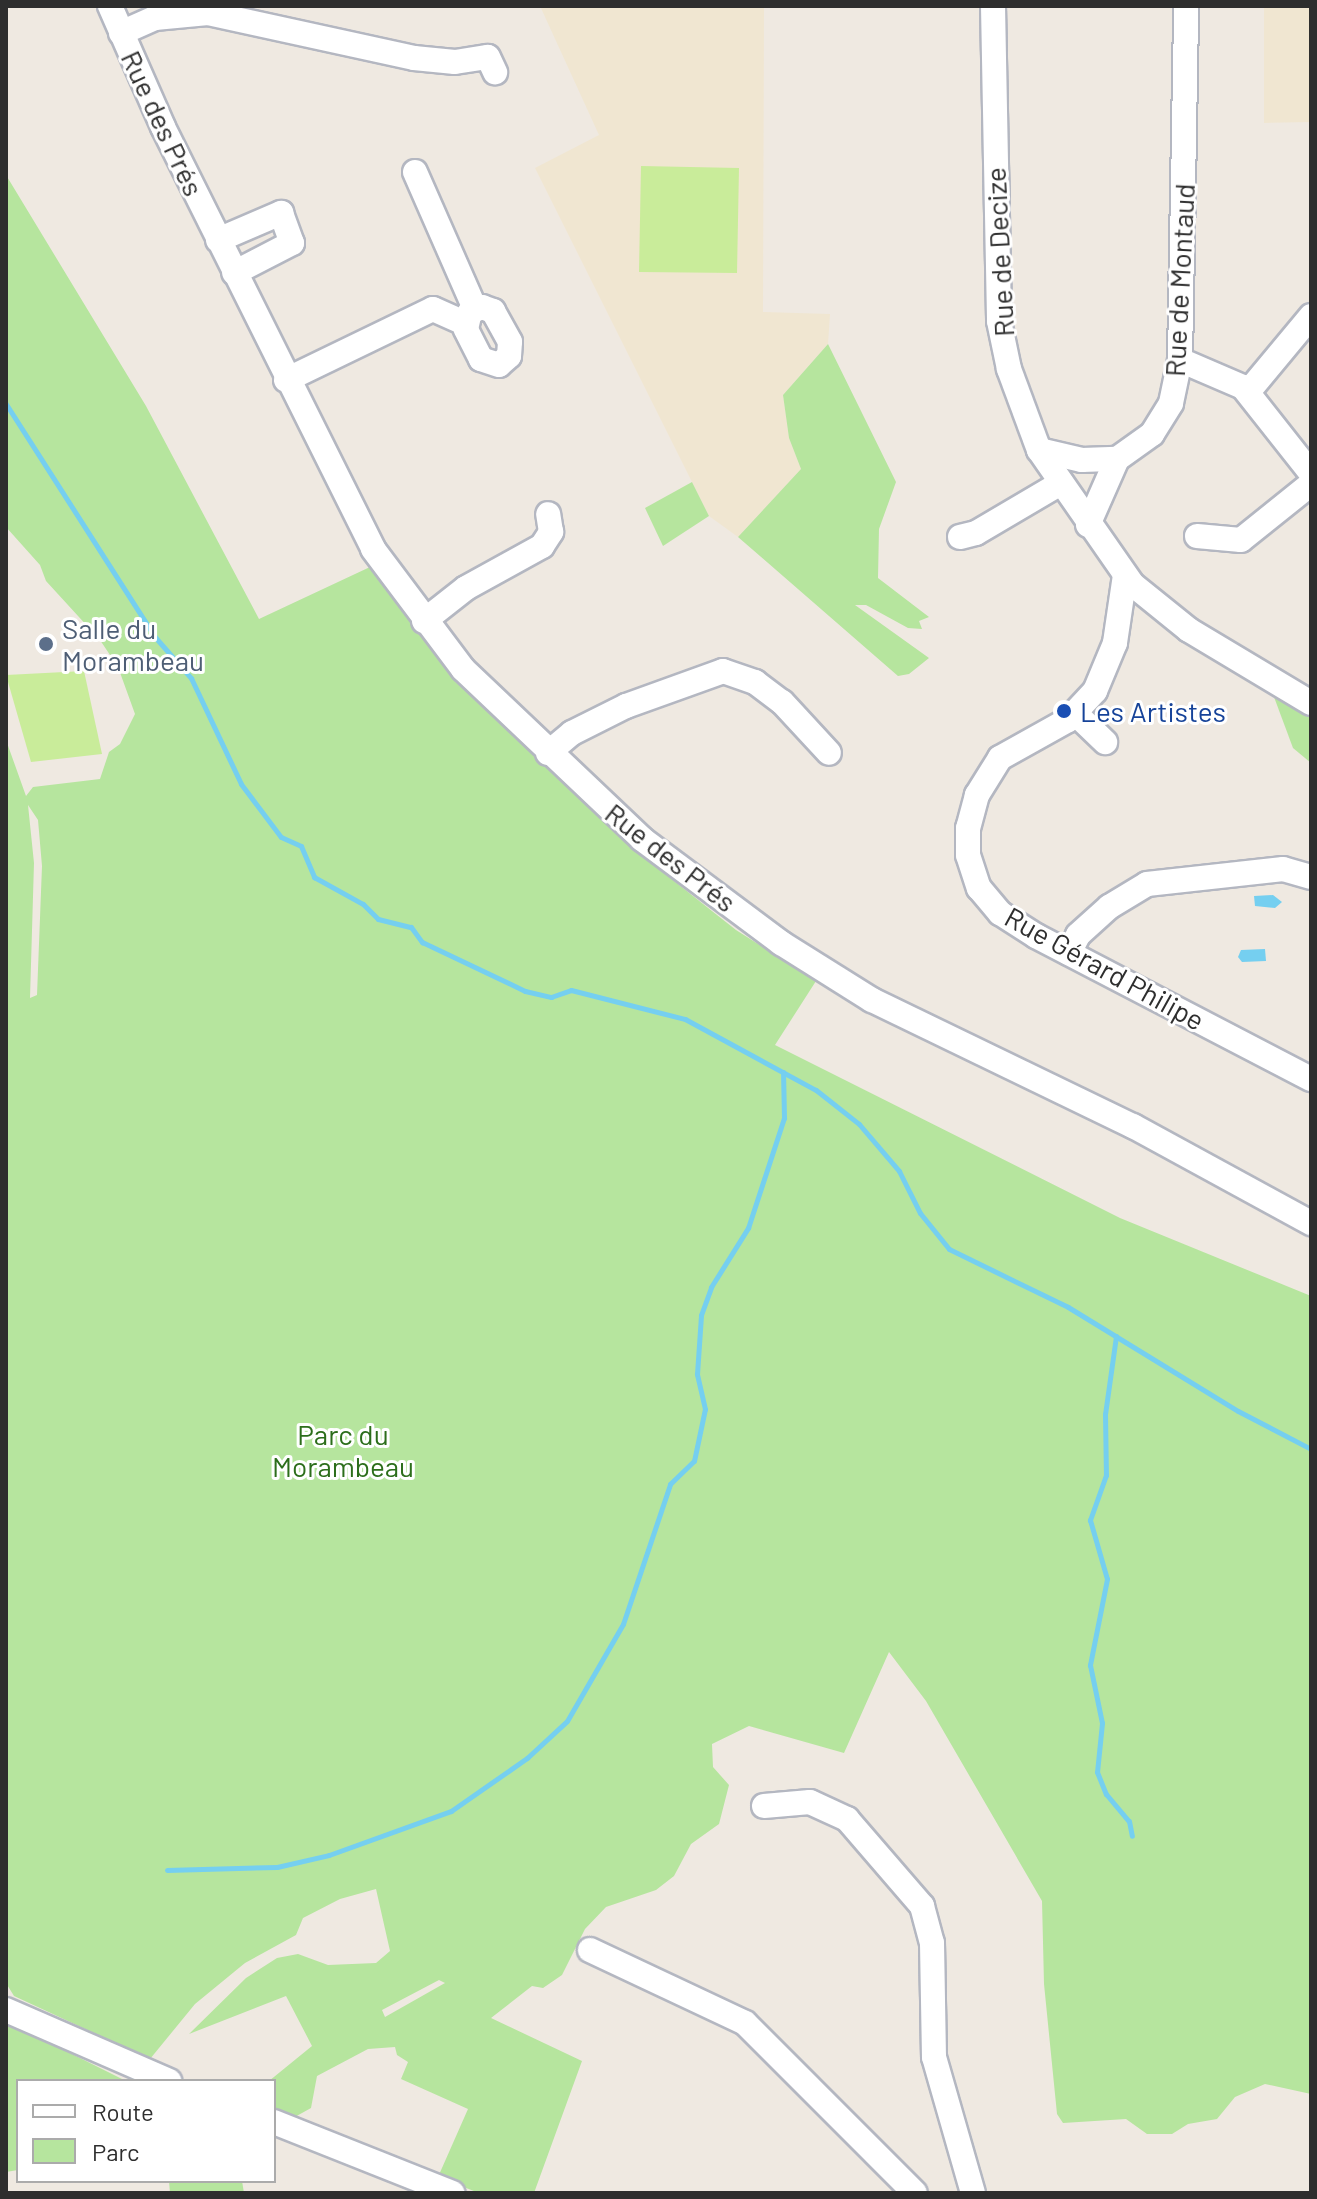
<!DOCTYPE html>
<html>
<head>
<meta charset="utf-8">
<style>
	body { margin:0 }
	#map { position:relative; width:1317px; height:2199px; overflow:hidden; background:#efe9e1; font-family:Barlow,sans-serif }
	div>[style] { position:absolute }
	.education>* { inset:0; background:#f0e6d1 }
	.green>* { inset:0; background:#b6e59e }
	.pitch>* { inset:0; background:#c9ec9a }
	.water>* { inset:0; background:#75cff0 }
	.stream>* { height:5px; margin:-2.5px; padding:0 2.5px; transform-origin:2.5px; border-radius:2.5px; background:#75cff0 }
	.roads { filter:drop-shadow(2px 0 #b4b7c1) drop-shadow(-2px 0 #b4b7c1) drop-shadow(0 2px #b4b7c1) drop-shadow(0 -2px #b4b7c1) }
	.minor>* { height:24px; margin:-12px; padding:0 12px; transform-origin:12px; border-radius:12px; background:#fff }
	.dots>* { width:22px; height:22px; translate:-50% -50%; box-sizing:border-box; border:4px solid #fff; border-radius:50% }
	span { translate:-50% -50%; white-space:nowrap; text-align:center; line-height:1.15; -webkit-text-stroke:6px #fff; paint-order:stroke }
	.street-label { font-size:28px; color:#2e2e2e }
	.service-label { font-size:28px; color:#4e5e75 }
	.left { translate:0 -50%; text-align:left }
	.transit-label { font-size:28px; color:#164399 }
	.park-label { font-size:28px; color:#2c6e1b }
	.frame { position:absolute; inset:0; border:8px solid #2e2e2e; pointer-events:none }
	.legend { position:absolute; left:16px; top:2079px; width:260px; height:104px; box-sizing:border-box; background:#fff; border:2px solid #ababab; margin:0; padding:10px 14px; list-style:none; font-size:24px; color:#2e2e2e }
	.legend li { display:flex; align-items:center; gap:16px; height:40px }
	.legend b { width:40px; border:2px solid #ababab }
</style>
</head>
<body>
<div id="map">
	<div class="education">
		<div style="clip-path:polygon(540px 6px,764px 6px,763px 312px,830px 314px,828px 344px,783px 395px,789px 438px,801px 469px,738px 537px,709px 516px,535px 168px,599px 135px)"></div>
		<div style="clip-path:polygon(1264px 6px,1311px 6px,1311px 122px,1264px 123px)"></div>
	</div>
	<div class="green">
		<div style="clip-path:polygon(evenodd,6px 175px,146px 406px,259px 619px,370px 567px,469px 692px,626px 843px,736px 930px,816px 981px,775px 1045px,1120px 1218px,1311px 1296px,1311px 2094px,1265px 2084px,1235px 2097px,1217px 2119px,1188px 2124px,1172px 2134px,1147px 2134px,1126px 2119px,1063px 2123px,1057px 2114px,1044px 1984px,1042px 1901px,926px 1701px,889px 1652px,844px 1753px,749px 1726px,712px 1744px,713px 1767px,729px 1785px,719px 1824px,691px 1844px,674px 1876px,656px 1890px,606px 1907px,585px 1929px,562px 1975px,543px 1988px,532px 1986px,491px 2018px,582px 2061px,534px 2193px,479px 2193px,438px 2177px,468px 2109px,401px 2079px,408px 2062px,397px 2055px,395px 2047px,368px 2049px,317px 2076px,311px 2108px,293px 2118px,274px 2110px,274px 2081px,269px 2081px,312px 2046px,286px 1996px,189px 2034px,246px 1978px,277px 1958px,298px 1954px,328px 1965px,376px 1963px,390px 1951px,376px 1889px,340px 1899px,303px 1918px,296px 1935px,245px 1963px,195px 2004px,150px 2059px,14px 1996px,6px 1983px,6px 740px,26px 796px,33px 787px,100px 779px,109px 752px,120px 744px,135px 714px,118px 667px,100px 640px,46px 581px,40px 565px,6px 527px,6px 175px,28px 805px,38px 820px,42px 866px,37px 995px,30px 998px,34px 863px,28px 805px,6px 175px,439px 1980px,445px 1983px,385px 2017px,382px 2010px,439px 1980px)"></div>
		<div style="clip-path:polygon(828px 344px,896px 482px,879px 529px,878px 578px,929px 617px,919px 621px,922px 629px,908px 628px,866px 605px,855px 605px,929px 658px,909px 674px,898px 676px,738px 537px,801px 469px,789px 438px,783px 395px)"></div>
		<div style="clip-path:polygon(692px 482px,709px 516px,663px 546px,645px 508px)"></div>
		<div style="clip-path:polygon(1274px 697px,1311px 715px,1311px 763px,1293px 748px)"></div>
		<div style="clip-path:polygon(6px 2021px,126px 2081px,18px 2081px,18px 2170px,6px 2172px)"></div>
		<div style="clip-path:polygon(169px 2181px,242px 2181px,244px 2193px,170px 2193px)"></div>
	</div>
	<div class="pitch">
		<div style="clip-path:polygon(641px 166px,739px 168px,737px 273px,639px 272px)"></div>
		<div style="clip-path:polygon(84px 671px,102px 754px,31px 762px,6px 675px)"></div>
	</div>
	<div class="water">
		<div style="clip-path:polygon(1273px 895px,1282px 902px,1275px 908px,1255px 906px,1254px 896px)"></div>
		<div style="clip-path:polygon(1265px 949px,1266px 961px,1242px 962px,1238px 957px,1241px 950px)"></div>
	</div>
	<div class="stream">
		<div style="left:6px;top:404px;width:277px;rotate:57.4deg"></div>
		<div style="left:155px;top:637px;width:55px;rotate:48.7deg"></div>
		<div style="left:191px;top:678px;width:117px;rotate:64.7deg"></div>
		<div style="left:241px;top:784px;width:66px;rotate:53deg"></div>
		<div style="left:281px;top:837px;width:22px;rotate:24deg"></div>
		<div style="left:301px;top:846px;width:34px;rotate:67deg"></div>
		<div style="left:314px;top:877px;width:56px;rotate:28.9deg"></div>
		<div style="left:363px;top:904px;width:21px;rotate:45deg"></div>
		<div style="left:378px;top:919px;width:34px;rotate:14deg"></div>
		<div style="left:411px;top:927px;width:19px;rotate:54deg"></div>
		<div style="left:422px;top:942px;width:114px;rotate:25.4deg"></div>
		<div style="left:525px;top:991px;width:27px;rotate:13deg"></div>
		<div style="left:551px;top:997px;width:21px;rotate:-19deg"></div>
		<div style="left:571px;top:990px;width:118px;rotate:14.3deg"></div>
		<div style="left:685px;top:1019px;width:149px;rotate:28.5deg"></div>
		<div style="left:816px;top:1090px;width:55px;rotate:38.3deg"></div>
		<div style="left:859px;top:1124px;width:62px;rotate:49.6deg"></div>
		<div style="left:899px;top:1171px;width:47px;rotate:63.4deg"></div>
		<div style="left:920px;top:1213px;width:46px;rotate:51.1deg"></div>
		<div style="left:949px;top:1249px;width:132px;rotate:26deg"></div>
		<div style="left:1068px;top:1307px;width:199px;rotate:31.5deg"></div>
		<div style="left:1238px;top:1411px;width:82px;rotate:27.5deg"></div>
		<div style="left:1116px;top:1336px;width:79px;rotate:98deg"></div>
		<div style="left:1105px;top:1414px;width:61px;rotate:89.1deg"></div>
		<div style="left:1106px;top:1475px;width:48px;rotate:109.6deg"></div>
		<div style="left:1090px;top:1520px;width:61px;rotate:73.9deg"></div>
		<div style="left:1107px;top:1579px;width:88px;rotate:101.2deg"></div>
		<div style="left:1090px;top:1665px;width:59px;rotate:78.3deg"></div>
		<div style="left:1102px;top:1723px;width:49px;rotate:95.8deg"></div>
		<div style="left:1097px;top:1772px;width:24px;rotate:68deg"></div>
		<div style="left:1106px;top:1794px;width:35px;rotate:50deg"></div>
		<div style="left:1129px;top:1821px;width:15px;rotate:79deg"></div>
		<div style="left:167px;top:1870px;width:110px;rotate:-1.6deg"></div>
		<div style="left:277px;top:1867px;width:53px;rotate:-13deg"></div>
		<div style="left:329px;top:1855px;width:130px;rotate:-19.8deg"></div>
		<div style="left:451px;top:1811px;width:93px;rotate:-34.9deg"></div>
		<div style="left:527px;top:1758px;width:54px;rotate:-42.8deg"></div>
		<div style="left:567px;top:1721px;width:112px;rotate:-60deg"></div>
		<div style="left:623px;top:1624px;width:148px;rotate:-71.4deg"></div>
		<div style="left:670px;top:1484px;width:33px;rotate:-44deg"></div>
		<div style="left:694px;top:1461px;width:53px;rotate:-78.1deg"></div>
		<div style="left:705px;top:1409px;width:36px;rotate:-103deg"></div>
		<div style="left:697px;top:1374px;width:59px;rotate:-86.1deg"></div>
		<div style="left:701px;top:1315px;width:30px;rotate:-70deg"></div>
		<div style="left:711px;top:1287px;width:70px;rotate:-57.9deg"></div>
		<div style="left:748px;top:1228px;width:116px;rotate:-71.9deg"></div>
		<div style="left:784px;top:1118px;width:46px;rotate:-91.2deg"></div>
	</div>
	<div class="roads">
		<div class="minor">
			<div style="left:110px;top:6px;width:132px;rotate:66.3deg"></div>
			<div style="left:163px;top:127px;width:471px;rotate:63.5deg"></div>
			<div style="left:373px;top:549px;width:150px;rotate:53.1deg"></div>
			<div style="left:463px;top:669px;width:247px;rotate:43.5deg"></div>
			<div style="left:642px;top:839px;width:174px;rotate:36.8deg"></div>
			<div style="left:781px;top:943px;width:107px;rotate:32.1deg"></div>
			<div style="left:872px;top:1000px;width:290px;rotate:25.8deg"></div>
			<div style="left:1133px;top:1126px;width:203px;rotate:28.6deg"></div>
			<div style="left:993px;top:6px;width:315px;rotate:88.9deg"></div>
			<div style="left:999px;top:321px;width:49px;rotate:78.2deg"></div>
			<div style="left:1009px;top:369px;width:86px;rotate:69.7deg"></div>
			<div style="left:1039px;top:450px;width:163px;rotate:55.2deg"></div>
			<div style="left:1132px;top:584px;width:73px;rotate:38.9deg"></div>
			<div style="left:1189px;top:630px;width:142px;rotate:30.9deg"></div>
			<div style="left:121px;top:33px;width:37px;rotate:-24deg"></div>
			<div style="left:155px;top:18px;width:53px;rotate:-5.4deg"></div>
			<div style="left:208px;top:13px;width:211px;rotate:12.3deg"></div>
			<div style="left:414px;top:58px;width:41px;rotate:5.6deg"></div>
			<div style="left:455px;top:62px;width:33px;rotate:-9deg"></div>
			<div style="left:488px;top:57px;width:17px;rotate:65deg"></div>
			<div style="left:415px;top:172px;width:150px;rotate:66.3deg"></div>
			<div style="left:218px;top:240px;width:69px;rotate:-23.2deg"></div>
			<div style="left:281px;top:213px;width:32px;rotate:70deg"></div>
			<div style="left:292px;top:243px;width:65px;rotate:152.7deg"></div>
			<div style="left:482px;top:307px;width:12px;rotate:20deg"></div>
			<div style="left:493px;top:311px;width:35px;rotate:61deg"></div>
			<div style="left:510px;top:342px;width:14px;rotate:94deg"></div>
			<div style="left:509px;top:356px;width:13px;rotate:138deg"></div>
			<div style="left:499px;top:365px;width:19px;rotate:-162deg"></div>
			<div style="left:481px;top:359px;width:34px;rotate:-117deg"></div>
			<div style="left:466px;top:329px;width:17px;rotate:-77deg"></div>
			<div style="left:470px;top:312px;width:13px;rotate:-23deg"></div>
			<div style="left:1180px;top:360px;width:69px;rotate:23.2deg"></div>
			<div style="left:1243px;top:387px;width:110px;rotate:51.7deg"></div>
			<div style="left:286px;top:380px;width:163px;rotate:-25.8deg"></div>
			<div style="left:433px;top:309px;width:35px;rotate:24deg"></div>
			<div style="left:1248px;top:392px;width:99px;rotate:-50.3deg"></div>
			<div style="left:1039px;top:450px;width:44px;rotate:13.1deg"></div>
			<div style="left:1082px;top:460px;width:35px;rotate:-2deg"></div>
			<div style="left:1088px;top:525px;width:72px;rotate:-66.3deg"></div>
			<div style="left:1117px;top:459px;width:43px;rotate:-35.5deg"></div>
			<div style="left:1152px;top:434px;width:36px;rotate:-58deg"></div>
			<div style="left:1171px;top:403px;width:44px;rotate:-78.2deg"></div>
			<div style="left:1180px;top:360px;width:354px;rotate:-89deg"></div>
			<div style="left:1197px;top:536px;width:44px;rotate:5.2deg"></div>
			<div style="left:1241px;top:540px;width:90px;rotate:-38.7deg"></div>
			<div style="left:960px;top:537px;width:16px;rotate:-14deg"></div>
			<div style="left:976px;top:533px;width:99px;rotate:-30.5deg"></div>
			<div style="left:1125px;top:575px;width:69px;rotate:98.4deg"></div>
			<div style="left:1115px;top:643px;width:52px;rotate:112.6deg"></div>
			<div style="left:1095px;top:691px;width:40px;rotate:133deg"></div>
			<div style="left:1068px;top:720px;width:78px;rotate:150.8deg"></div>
			<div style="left:1000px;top:758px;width:44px;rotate:121.9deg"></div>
			<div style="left:977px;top:795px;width:34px;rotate:105deg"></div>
			<div style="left:968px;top:828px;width:27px;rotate:90deg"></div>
			<div style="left:968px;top:855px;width:35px;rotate:72deg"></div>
			<div style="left:979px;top:888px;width:33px;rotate:50deg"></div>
			<div style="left:1000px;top:913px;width:43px;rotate:32.6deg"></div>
			<div style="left:1036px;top:936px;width:310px;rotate:27.5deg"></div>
			<div style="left:424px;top:621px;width:53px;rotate:-38.2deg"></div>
			<div style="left:466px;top:588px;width:87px;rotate:-28.9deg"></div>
			<div style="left:542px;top:546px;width:17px;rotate:-57deg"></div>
			<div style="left:551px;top:532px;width:18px;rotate:-99deg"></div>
			<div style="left:1075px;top:713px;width:42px;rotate:44deg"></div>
			<div style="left:548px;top:753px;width:31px;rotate:-40deg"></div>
			<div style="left:572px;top:733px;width:60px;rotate:-26.6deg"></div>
			<div style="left:626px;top:706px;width:103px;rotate:-19.8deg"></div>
			<div style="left:723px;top:671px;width:34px;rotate:19deg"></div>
			<div style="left:755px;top:682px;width:34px;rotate:37deg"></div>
			<div style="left:782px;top:702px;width:69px;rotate:47.3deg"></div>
			<div style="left:1069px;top:953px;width:20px;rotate:-63deg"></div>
			<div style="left:1078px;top:935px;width:42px;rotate:-42.1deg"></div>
			<div style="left:1109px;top:907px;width:44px;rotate:-31.2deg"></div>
			<div style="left:1147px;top:884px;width:137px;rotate:-6.3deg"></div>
			<div style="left:1283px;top:869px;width:29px;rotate:16deg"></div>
			<div style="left:764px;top:1806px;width:46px;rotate:-5deg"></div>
			<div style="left:810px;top:1802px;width:41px;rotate:24.7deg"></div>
			<div style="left:847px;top:1819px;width:115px;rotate:49.2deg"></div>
			<div style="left:922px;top:1906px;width:38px;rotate:75deg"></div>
			<div style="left:932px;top:1943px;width:114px;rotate:89deg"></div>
			<div style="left:934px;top:2057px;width:141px;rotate:74deg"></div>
			<div style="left:590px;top:1950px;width:171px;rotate:25.2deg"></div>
			<div style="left:745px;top:2023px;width:240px;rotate:45deg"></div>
			<div style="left:6px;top:2010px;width:178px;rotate:23.5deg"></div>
			<div style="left:274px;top:2122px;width:192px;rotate:21.7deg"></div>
		</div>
	</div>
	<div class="dots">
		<div style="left:46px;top:644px;background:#5c6f8a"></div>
		<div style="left:1064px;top:711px;background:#1a4fb4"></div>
	</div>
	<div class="street-label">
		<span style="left:163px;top:123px;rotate:65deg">Rue des Prés</span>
		<span style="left:999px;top:252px;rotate:-93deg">Rue de Decize</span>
		<span style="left:1179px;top:280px;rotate:-87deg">Rue de Montaud</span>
		<span style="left:671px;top:857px;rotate:38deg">Rue des Prés</span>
		<span style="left:1105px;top:968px;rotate:29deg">Rue Gérard Philipe</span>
	</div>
	<div class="service-label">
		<span class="left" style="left:62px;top:644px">Salle du<br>Morambeau</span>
	</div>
	<div class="transit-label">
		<span class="left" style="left:1080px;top:711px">Les Artistes</span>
	</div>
	<div class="park-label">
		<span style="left:343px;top:1450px">Parc du<br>Morambeau</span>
	</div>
	<div class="frame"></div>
	<ul class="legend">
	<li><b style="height:10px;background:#fff"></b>Route</li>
	<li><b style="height:22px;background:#b6e59e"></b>Parc</li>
	</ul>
</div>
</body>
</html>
